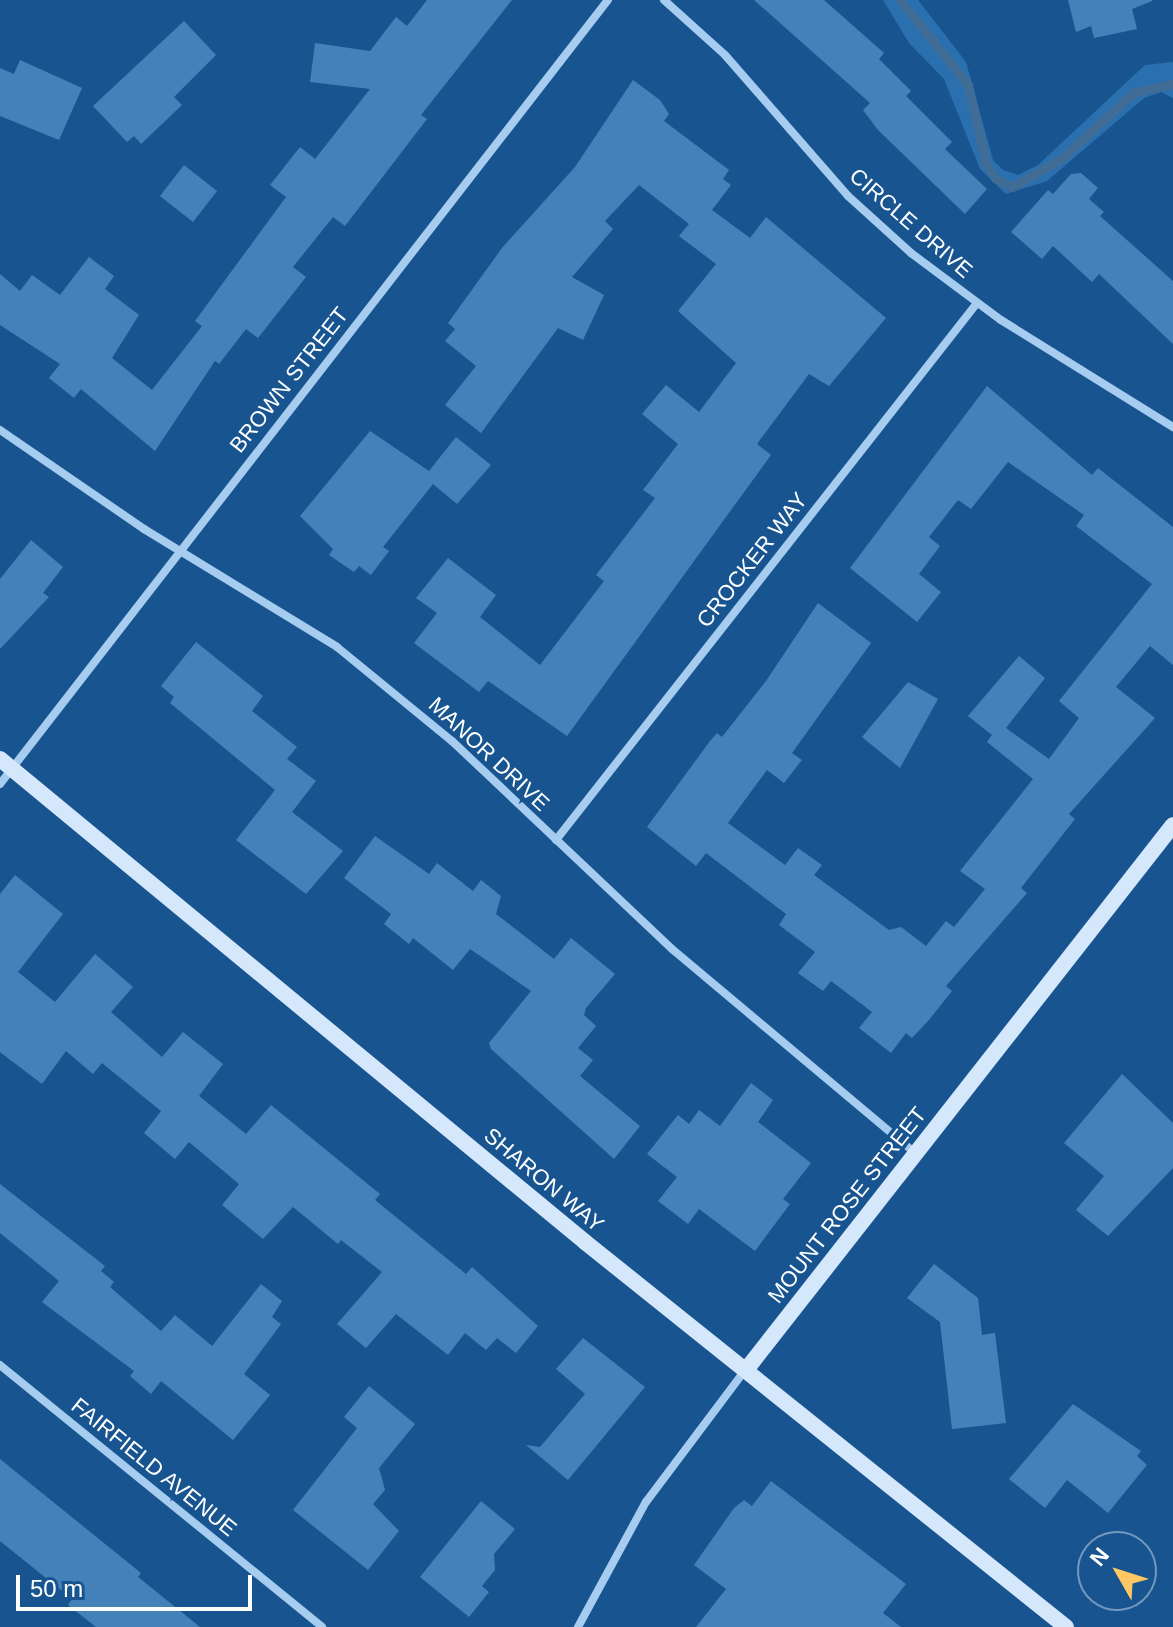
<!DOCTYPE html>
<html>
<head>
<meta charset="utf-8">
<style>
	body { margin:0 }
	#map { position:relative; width:1173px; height:1627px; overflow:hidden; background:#185590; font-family:Arial,sans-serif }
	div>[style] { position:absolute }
	.green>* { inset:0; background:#2b70ae }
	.stream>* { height:9px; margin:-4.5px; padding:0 4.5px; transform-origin:4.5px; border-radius:4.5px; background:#416c96 }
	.building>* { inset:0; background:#4581b9 }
	.street>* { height:8px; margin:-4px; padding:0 4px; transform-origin:4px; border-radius:4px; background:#a6ccef }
	.secondary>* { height:16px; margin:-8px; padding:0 8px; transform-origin:8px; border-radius:8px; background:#d4e7fb }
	span { translate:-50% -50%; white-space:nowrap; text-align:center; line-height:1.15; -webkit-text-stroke:7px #185590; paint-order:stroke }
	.street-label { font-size:22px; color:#fff }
	.north { position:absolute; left:1077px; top:1531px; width:80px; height:80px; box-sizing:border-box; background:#185590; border:2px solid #7499bc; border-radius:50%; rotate:309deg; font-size:22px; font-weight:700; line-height:32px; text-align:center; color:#fff }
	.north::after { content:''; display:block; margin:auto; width:28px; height:36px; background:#ffc864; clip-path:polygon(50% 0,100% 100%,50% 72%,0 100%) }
	.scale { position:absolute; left:16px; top:1575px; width:236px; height:36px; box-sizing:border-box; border:4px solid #fff; border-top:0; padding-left:10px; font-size:24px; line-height:28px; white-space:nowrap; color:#fff; -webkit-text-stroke:6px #185590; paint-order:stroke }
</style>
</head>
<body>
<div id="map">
	<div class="green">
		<div style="clip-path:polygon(883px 0,918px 0,966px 62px,993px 160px,1003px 170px,1018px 175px,1038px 165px,1145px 65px,1173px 62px,1173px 98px,1161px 92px,1144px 98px,1047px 181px,1006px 194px,980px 169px,944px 79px,909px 43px)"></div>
	</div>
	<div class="stream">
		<div style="left:900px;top:0;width:109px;rotate:51.3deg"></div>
		<div style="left:968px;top:85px;width:81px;rotate:77.2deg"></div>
		<div style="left:986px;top:164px;width:17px;rotate:57deg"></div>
		<div style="left:995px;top:178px;width:19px;rotate:28deg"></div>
		<div style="left:1012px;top:187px;width:58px;rotate:-30.1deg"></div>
		<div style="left:1062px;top:158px;width:96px;rotate:-42.5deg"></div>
		<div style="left:1133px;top:93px;width:41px;rotate:-12.7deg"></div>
	</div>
	<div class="building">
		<div style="clip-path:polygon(427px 0,512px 0,421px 115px,427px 119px,345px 226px,333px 217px,293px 267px,306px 277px,258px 338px,246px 329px,219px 364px,215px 361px,155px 451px,81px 389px,74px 398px,49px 378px,60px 364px,0 325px,0 274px,20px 291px,32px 275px,60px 295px,89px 257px,114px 276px,105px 289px,139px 315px,112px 358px,152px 390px,202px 326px,195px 321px,286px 197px,270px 185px,300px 147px,315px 159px,370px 89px,310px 82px,315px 43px,370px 51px,396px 17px,407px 26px)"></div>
		<div style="clip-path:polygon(754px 0,824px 0,884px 53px,879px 59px,911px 91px,906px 96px,952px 142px,945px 149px,987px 189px,965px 214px,878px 130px,863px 110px,870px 103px)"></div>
		<div style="clip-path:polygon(1068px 0,1152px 0,1152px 1px,1132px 9px,1137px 29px,1094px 38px,1091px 26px,1076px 32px)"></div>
		<div style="clip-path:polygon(184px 21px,216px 55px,174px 97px,182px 105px,141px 144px,134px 136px,127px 142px,93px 106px)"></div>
		<div style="clip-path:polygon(20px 60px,82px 88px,59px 140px,0 116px,0 68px,14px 74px)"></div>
		<div style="clip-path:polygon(633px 80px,660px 100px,669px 114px,664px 121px,729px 170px,723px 179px,731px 185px,712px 210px,750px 238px,766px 217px,886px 318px,829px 386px,809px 374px,757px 444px,771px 455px,567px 736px,488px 681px,479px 692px,414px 643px,437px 613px,416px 598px,448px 558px,496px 595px,480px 617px,540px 665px,604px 581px,596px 575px,655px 498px,643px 490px,678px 444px,642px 414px,666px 385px,699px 412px,736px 363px,678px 311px,716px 264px,679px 236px,689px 224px,639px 185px,605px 221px,613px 229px,572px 277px,604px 295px,583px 340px,558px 328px,481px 433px,445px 405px,476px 366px,445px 341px,455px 329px,448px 323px,502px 248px,575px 167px)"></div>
		<div style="clip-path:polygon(184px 165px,217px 191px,193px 222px,160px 196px)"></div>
		<div style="clip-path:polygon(1081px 173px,1098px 188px,1089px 199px,1104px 212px,1100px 216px,1173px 281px,1173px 344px,1099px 274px,1092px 282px,1053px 246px,1042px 259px,1011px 232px,1048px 190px,1053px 194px,1071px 174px)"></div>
		<div style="clip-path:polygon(987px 386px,1092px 475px,1098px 468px,1173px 527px,1173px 665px,1150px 646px,1116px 687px,1155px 718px,1069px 814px,1075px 819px,1021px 888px,1027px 893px,946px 986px,952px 991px,929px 1020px,912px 1038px,906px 1033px,891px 1053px,859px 1028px,872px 1012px,831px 981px,823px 991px,798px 973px,815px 952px,779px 925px,786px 914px,706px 853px,696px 866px,647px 827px,710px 741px,717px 733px,722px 737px,766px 681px,818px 603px,871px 643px,792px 753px,802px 760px,784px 783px,767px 770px,728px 823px,785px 865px,798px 848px,822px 865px,814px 875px,889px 930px,901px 927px,926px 946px,946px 921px,954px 927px,985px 889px,960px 871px,1033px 779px,987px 742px,992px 735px,968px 716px,1019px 656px,1045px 678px,1006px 728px,1049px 759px,1079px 718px,1059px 701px,1152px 584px,1076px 526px,1084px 515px,1008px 462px,971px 509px,958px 500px,929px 537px,940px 546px,919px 574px,941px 592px,917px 622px,850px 568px)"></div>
		<div style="clip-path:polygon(370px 431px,429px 471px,456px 437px,491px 465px,457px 504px,433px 484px,383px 547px,389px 551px,371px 575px,359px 566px,354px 572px,329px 555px,333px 549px,300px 516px)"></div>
		<div style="clip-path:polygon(31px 540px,63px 567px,43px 593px,49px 597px,0 649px,0 579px)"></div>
		<div style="clip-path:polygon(196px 642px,263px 696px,252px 711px,297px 747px,287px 759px,316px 781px,292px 812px,343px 851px,306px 894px,236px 840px,275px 790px,170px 703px,174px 697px,161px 686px)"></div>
		<div style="clip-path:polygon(908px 682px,938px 699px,900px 768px,862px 737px)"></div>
		<div style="clip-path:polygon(375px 836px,429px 874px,437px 863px,473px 891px,481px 880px,501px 896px,496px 914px,554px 959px,571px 938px,615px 974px,586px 1008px,584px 1015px,596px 1026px,578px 1048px,593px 1060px,580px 1076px,640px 1126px,614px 1159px,491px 1049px,489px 1043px,531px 991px,470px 949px,453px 970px,413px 938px,409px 944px,384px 924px,391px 914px,344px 878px)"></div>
		<div style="clip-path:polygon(15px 875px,63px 914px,18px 972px,55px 1002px,95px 954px,133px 987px,111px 1012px,162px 1057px,183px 1032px,223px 1064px,199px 1096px,246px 1134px,271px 1105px,380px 1194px,375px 1200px,466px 1274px,472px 1267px,538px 1326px,516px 1353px,497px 1338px,486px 1350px,465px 1333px,448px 1355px,396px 1314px,366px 1348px,337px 1324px,382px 1272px,341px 1240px,338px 1244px,293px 1207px,263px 1239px,222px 1205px,239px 1184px,189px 1142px,175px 1159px,144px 1133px,161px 1111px,102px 1063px,93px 1074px,66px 1051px,42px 1084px,0 1052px,0 894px)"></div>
		<div style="clip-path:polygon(1122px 1074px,1173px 1123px,1173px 1168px,1108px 1236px,1076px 1210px,1104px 1176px,1064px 1143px)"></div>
		<div style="clip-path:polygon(751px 1083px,773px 1100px,758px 1122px,811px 1163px,783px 1199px,790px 1204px,755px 1251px,699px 1209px,688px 1224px,658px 1201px,677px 1177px,647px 1154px,678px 1115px,689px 1124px,699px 1110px,720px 1126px)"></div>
		<div style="clip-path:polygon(0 1184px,105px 1266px,101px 1271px,114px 1282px,110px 1287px,161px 1331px,175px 1315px,212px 1346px,261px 1284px,282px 1301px,272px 1317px,281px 1324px,244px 1374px,270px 1395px,233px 1440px,161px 1381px,151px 1394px,130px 1376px,134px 1371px,42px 1302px,59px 1281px,0 1233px)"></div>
		<div style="clip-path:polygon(934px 1264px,978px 1298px,982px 1335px,995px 1333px,1006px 1423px,952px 1429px,940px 1322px,907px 1298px)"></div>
		<div style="clip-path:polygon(583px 1338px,645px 1387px,568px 1480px,526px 1445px,540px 1447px,585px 1394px,556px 1369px)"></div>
		<div style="clip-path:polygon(369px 1386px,415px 1424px,379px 1468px,385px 1490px,373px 1504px,399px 1531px,368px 1570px,293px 1510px,357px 1428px,344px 1417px)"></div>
		<div style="clip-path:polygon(1073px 1404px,1141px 1451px,1137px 1456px,1147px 1465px,1108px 1513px,1067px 1480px,1045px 1508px,1009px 1479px)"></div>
		<div style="clip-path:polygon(0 1459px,141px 1573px,138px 1577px,200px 1627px,96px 1627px,68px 1605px,72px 1599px,0 1541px)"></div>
		<div style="clip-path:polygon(771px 1481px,906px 1584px,883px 1613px,901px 1627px,696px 1627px,726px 1589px,694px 1565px,734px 1508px,744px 1500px,752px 1506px)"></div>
		<div style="clip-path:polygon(481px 1501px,515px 1529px,494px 1554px,495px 1570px,482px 1586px,489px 1592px,469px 1617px,420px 1577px)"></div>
	</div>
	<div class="street">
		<div style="left:664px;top:0;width:82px;rotate:42deg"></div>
		<div style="left:725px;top:55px;width:187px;rotate:48.9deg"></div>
		<div style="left:848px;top:196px;width:85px;rotate:42.1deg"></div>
		<div style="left:911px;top:253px;width:112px;rotate:36.7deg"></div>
		<div style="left:1001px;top:320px;width:203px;rotate:31.9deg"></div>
		<div style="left:0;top:430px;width:175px;rotate:34.5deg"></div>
		<div style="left:144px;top:529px;width:226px;rotate:31.4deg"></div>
		<div style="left:337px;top:647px;width:149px;rotate:39.3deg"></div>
		<div style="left:452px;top:741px;width:303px;rotate:43.4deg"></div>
		<div style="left:672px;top:949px;width:317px;rotate:40deg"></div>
		<div style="left:0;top:784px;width:992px;rotate:-52.21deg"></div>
		<div style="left:556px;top:840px;width:682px;rotate:-51.9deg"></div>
		<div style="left:0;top:1365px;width:415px;rotate:39.1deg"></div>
		<div style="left:578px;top:1627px;width:142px;rotate:-61.5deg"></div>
		<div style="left:646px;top:1502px;width:165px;rotate:-53.1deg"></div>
	</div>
	<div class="secondary">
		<div style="left:0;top:759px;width:759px;rotate:39.54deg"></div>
		<div style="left:585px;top:1242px;width:616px;rotate:38.67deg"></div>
		<div style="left:746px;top:1370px;width:692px;rotate:-51.92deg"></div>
	</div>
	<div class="street-label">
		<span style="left:911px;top:223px;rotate:41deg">CIRCLE DRIVE</span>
		<span style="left:289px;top:380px;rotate:-52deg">BROWN STREET</span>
		<span style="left:752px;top:560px;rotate:-52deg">CROCKER WAY</span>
		<span style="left:489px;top:754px;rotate:43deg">MANOR DRIVE</span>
		<span style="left:544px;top:1180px;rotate:40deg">SHARON WAY</span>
		<span style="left:847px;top:1205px;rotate:-52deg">MOUNT ROSE STREET</span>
		<span style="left:154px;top:1467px;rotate:39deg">FAIRFIELD AVENUE</span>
	</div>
	<div class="north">N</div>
	<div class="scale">50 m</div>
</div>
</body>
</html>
